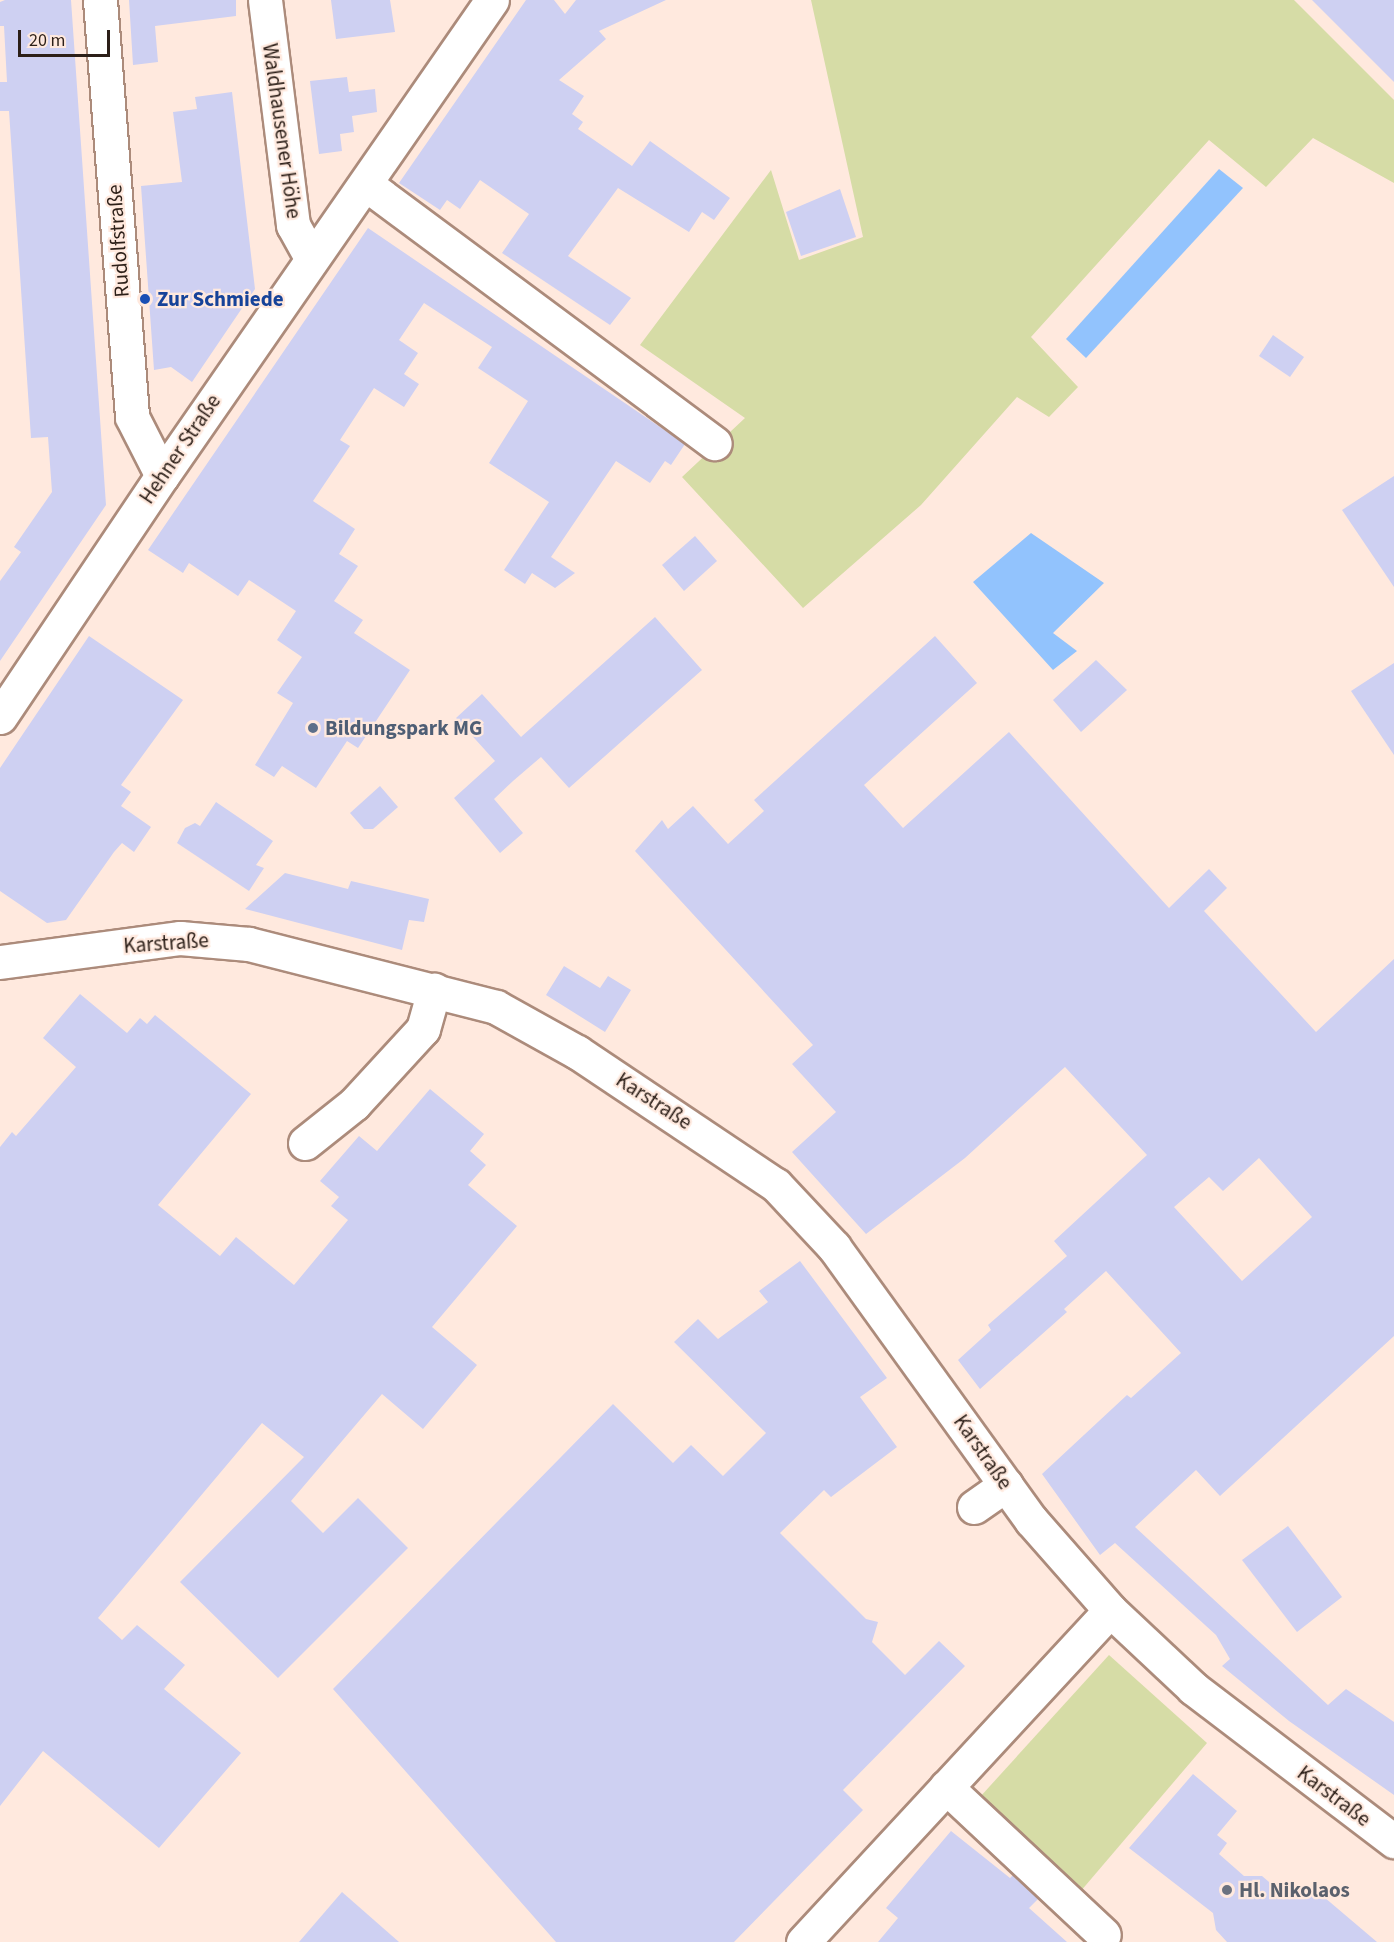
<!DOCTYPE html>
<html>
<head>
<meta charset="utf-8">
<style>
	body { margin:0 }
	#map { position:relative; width:1394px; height:1942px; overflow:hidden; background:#ffe9de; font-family:"Source Sans 3",sans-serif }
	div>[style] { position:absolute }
	.green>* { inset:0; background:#d6dca6 }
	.water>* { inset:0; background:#92c3fd }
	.building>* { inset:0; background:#ced0f2 }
	.roads { filter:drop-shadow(2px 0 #ac8b7b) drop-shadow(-2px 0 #ac8b7b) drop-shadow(0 2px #ac8b7b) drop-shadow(0 -2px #ac8b7b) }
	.minor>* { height:33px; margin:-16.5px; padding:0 16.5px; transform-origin:16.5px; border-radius:16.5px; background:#fff }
	.dots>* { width:16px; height:16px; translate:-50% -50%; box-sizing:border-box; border:3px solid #ffe9de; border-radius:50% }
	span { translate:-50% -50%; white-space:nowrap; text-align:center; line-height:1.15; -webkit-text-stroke:4.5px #ffe9de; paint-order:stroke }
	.street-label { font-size:21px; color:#2c1f18 }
	.transit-label { font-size:21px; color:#164399; font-weight:700 }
	.left { translate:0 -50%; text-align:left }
	.service-label { font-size:21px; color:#4e5e75; font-weight:700 }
	.worship-label { font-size:21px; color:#5b616d; font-weight:700 }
	.scale { position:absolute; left:18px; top:30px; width:92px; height:27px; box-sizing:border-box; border:3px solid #2c1f18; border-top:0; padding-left:8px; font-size:18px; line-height:21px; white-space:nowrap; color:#2c1f18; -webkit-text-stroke:4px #ffe9de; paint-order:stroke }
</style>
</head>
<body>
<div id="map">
	<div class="green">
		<div style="clip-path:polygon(811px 0,1294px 0,1394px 100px,1394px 183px,1313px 138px,1266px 187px,1209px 140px,1031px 337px,1078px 387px,1049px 417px,1017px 397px,921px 505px,803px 608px,682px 477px,745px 418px,640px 345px,771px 170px,799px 260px,863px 237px)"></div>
		<div style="clip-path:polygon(1109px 1655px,1207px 1743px,1080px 1892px,980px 1797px)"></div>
	</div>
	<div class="water">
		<div style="clip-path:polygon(1219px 169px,1243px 188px,1086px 358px,1066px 339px)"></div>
		<div style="clip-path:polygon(1031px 533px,1104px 583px,1053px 633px,1077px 651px,1053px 670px,973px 582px)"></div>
	</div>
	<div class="building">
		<div style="clip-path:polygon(5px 0,71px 0,106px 505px,0 661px,0 581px,21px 552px,14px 547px,52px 492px,48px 437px,31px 438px,9px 111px,0 111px,0 82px,7px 82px,4px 26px,0 26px,0 2px)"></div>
		<div style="clip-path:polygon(129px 0,236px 0,236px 16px,155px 26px,158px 62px,133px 65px)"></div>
		<div style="clip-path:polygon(331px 0,390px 0,395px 32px,336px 39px)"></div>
		<div style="clip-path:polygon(526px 0,554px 0,565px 14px,576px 0,666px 0,599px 31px,606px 39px,559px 80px,584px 96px,572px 114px,583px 122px,578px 129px,632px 166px,650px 141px,730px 198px,714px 220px,702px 212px,689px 232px,618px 188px,568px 256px,631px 298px,610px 325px,502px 253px,529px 214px,480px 180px,460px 209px,447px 200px,440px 210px,399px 183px)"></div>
		<div style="clip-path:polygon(1312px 0,1394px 0,1394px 82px)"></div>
		<div style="clip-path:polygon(347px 77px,349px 92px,375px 89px,377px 112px,352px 116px,354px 132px,340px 134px,342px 151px,319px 154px,310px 81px)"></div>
		<div style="clip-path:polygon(232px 92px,255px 289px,192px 382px,171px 367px,154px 370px,141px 186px,182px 182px,173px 112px,197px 109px,195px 97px)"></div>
		<div style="clip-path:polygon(840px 189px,856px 237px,801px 256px,786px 212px)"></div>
		<div style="clip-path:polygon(368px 228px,685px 444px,671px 465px,665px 461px,650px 483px,616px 461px,551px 557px,575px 573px,555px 588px,532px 573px,525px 584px,504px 570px,549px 502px,489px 463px,528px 401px,478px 368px,492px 347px,424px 303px,399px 340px,418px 353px,404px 374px,419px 384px,404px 407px,374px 388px,340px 440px,350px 446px,313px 501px,355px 529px,339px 554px,358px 566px,334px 601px,363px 620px,354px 633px,410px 670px,358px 748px,347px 741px,316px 788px,282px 766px,274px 777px,255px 765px,293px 703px,277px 693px,302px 657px,277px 640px,296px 611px,249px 580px,238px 596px,189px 563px,183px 573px,148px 550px)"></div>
		<div style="clip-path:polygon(1273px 335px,1304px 357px,1290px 377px,1259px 356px)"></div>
		<div style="clip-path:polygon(1394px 476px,1394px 587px,1342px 510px)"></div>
		<div style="clip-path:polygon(695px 536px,717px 561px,684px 591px,662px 565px)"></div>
		<div style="clip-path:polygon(655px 617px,702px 670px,569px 788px,541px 757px,513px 781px,494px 799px,523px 833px,500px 853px,454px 798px,495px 761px,456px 718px,482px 694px,521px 737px)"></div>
		<div style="clip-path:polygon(89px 636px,183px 700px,121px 785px,131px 792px,121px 806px,151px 827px,134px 852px,122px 843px,114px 852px,66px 920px,47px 923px,0 891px,0 768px)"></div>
		<div style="clip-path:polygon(evenodd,935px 636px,977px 683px,864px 785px,903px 828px,1009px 732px,1169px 908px,1209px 869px,1227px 888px,1204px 911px,1316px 1032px,1394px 959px,1394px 1336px,1220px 1496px,1196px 1470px,1135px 1527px,1328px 1705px,1346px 1689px,1394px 1722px,1394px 1795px,1289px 1721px,1222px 1666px,1230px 1659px,1216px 1635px,1115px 1543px,1100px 1555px,1042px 1474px,1127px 1395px,1131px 1398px,1181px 1353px,1106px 1271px,1064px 1309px,1067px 1312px,980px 1389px,958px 1360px,991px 1330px,988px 1325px,1067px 1256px,1054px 1241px,1147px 1155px,1065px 1067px,965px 1158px,866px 1234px,792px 1152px,836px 1112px,792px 1064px,813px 1045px,635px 851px,662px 820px,668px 829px,693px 806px,728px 844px,764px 811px,754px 800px,935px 636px,1259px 1158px,1312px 1217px,1242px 1281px,1174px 1207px,1209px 1177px,1223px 1191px,1259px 1158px)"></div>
		<div style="clip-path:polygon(1096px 660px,1127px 690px,1081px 732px,1053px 700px)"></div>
		<div style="clip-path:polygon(1394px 663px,1394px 755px,1351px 691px)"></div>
		<div style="clip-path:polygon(380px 786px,398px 807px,373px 829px,364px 829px,350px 813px)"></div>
		<div style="clip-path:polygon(216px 802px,273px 841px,256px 865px,264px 868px,249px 891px,177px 843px,185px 828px,195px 823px,200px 826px)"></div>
		<div style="clip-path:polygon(285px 873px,348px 889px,351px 881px,429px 899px,424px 922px,409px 920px,402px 950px,245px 909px)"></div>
		<div style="clip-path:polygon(564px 966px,600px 988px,608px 976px,631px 990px,605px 1032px,546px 995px)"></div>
		<div style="clip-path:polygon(80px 994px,127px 1033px,140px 1018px,147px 1024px,155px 1015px,251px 1094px,158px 1205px,220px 1256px,236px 1237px,294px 1285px,348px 1220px,331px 1206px,339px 1197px,320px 1181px,359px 1136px,377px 1151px,430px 1089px,484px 1134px,470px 1151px,486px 1165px,468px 1185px,517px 1226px,432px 1327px,477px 1365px,423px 1429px,382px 1394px,291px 1501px,323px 1533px,358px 1498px,408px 1548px,278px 1678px,180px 1582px,304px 1457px,262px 1423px,98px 1618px,122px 1640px,137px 1625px,185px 1665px,164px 1689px,241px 1753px,159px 1848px,43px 1751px,0 1806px,0 1147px,12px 1132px,16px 1136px,76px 1067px,43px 1038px)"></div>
		<div style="clip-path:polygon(800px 1261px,887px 1378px,860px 1397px,897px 1447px,831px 1497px,824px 1490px,780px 1533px,866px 1619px,878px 1622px,872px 1642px,905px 1675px,939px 1641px,965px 1666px,843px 1790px,863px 1810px,734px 1942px,556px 1942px,333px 1689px,613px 1404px,673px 1463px,691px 1445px,723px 1476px,766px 1433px,674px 1342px,698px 1319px,718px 1339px,768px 1302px,759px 1291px)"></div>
		<div style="clip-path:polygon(1288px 1526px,1342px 1597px,1297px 1632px,1242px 1560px)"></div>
		<div style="clip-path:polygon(1193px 1774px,1237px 1811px,1217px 1835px,1227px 1843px,1219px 1854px,1244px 1876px,1262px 1876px,1281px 1892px,1285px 1887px,1311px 1886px,1377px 1942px,1227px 1942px,1216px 1930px,1213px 1913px,1129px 1848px)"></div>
		<div style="clip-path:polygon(951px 1831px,1010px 1878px,1013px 1875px,1038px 1899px,1029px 1908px,1067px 1942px,878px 1942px,898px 1918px,886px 1908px)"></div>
		<div style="clip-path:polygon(342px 1892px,399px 1942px,299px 1942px)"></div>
	</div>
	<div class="roads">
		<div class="minor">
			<div style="left:100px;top:0;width:418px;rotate:85.6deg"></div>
			<div style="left:132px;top:417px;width:66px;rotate:63deg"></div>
			<div style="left:265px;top:0;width:227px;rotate:82.9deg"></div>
			<div style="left:293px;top:225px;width:38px;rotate:61deg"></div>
			<div style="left:367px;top:185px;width:433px;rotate:36.6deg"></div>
			<div style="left:0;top:717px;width:290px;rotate:-56.1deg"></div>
			<div style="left:162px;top:476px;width:579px;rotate:-55.27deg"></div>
			<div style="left:0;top:962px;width:182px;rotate:-7.6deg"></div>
			<div style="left:180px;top:938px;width:69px;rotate:5deg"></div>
			<div style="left:249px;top:944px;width:255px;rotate:14.3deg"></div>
			<div style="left:496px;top:1007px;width:93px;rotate:29.1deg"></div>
			<div style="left:577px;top:1052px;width:239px;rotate:33.8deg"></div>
			<div style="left:776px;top:1185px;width:85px;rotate:46.9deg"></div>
			<div style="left:834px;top:1247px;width:337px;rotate:54.2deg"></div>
			<div style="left:1031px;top:1520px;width:120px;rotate:48.7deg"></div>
			<div style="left:1110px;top:1610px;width:114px;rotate:43.2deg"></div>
			<div style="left:1193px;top:1688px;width:253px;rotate:37.3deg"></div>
			<div style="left:305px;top:1143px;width:63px;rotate:-38.5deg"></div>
			<div style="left:354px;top:1104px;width:102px;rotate:-47.4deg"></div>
			<div style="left:423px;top:1029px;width:41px;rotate:-74.2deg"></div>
			<div style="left:974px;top:1507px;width:39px;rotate:-35deg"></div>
			<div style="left:946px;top:1787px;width:216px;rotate:43.1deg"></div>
			<div style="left:803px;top:1942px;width:452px;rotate:-47.2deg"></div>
		</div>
	</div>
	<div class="dots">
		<div style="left:145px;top:299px;background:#1a4fb4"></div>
		<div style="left:313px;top:728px;background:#5c6f8a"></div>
		<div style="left:1227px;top:1890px;background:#6b7280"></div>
	</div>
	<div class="street-label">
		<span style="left:282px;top:131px;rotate:82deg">Waldhausener Höhe</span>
		<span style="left:118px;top:241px;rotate:-94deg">Rudolfstraße</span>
		<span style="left:180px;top:449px;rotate:-56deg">Hehner Straße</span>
		<span style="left:166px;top:943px;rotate:-4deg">Karstraße</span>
		<span style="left:654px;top:1101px;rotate:33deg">Karstraße</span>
		<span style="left:983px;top:1452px;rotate:55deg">Karstraße</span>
		<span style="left:1334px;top:1796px;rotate:37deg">Karstraße</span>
	</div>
	<div class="transit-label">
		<span class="left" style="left:157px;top:299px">Zur Schmiede</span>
	</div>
	<div class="service-label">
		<span class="left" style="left:325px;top:728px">Bildungspark MG</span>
	</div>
	<div class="worship-label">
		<span class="left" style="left:1239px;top:1890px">Hl. Nikolaos</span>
	</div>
	<div class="scale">20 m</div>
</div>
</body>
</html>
